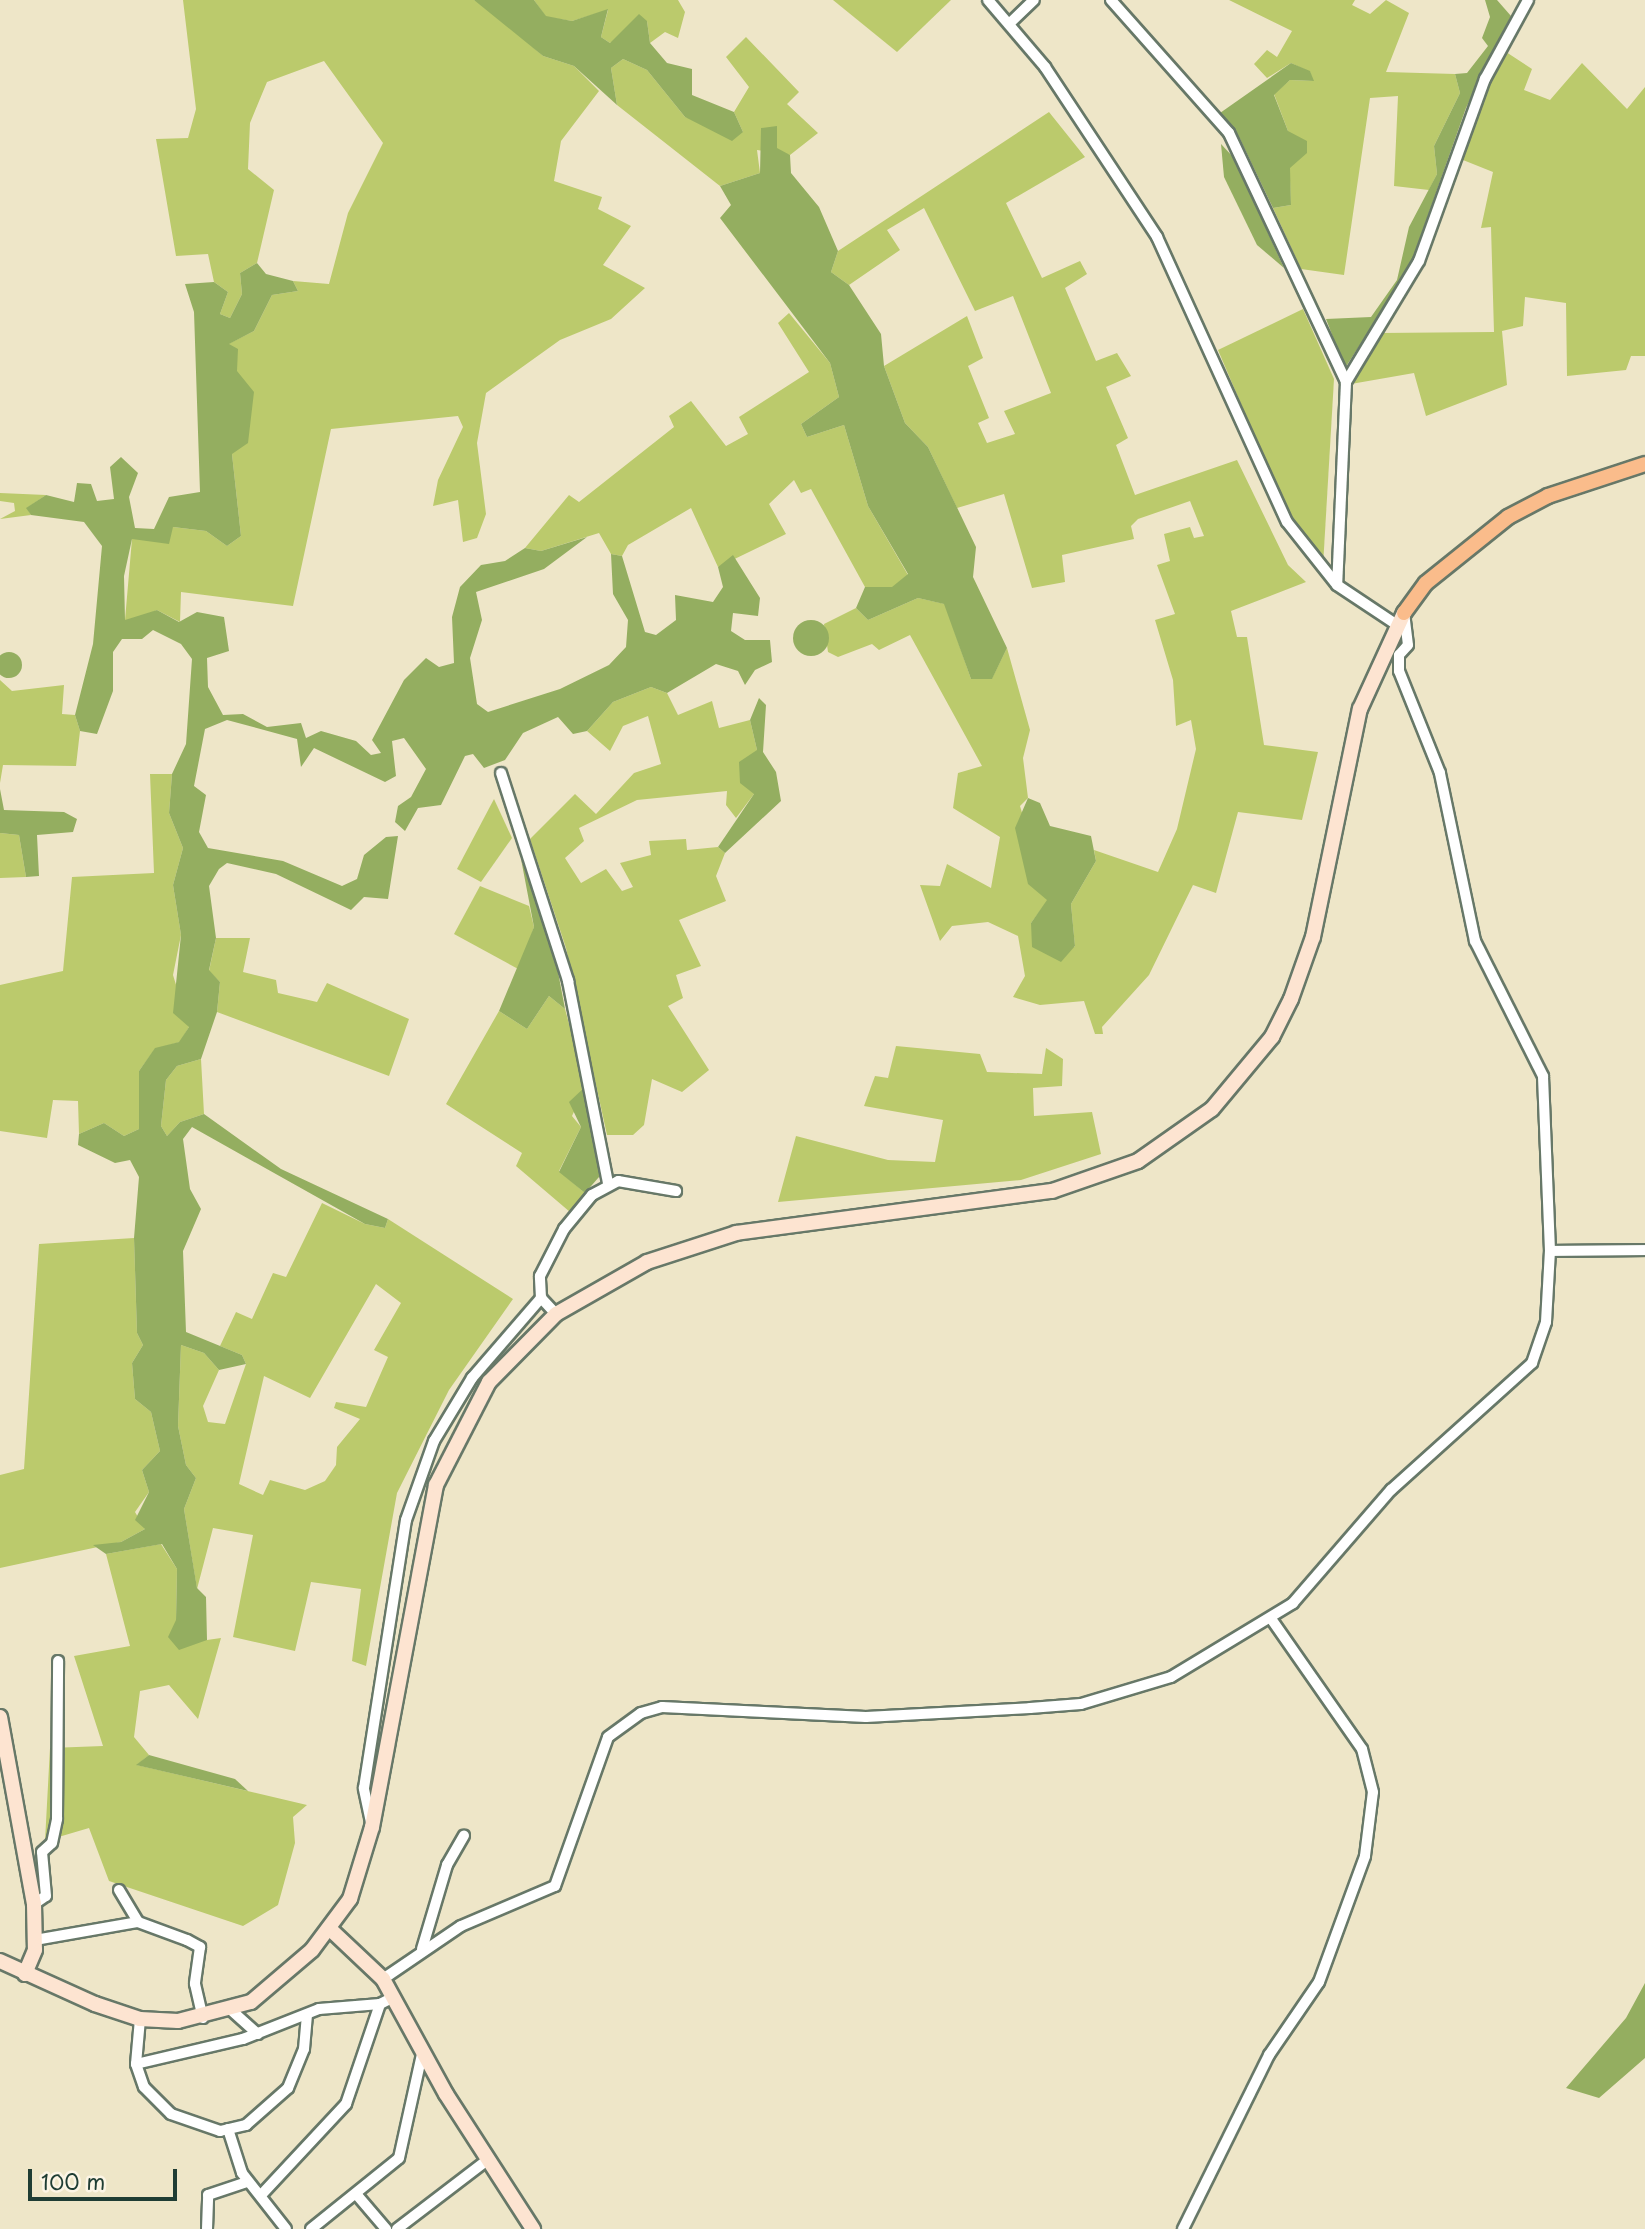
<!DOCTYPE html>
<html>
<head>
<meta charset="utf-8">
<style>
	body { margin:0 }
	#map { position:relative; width:1645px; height:2229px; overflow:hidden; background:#eee6c8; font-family:"Playpen Sans",sans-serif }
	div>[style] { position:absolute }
	.green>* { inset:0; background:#bbca6c }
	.forest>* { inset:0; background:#94ae60 }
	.round { border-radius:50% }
	.roads { filter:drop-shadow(2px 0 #677868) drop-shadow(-2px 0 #677868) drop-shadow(0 2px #677868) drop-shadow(0 -2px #677868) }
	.street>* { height:10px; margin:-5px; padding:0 5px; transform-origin:5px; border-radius:5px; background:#fff }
	.secondary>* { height:14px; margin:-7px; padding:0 7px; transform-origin:7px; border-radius:7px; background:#fde4d1 }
	.primary>* { height:14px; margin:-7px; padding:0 7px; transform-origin:7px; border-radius:7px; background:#fabc8b }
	span { translate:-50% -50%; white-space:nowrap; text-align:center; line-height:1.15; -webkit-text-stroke:5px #fcf5e5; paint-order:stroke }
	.scale { position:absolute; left:28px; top:2169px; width:149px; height:32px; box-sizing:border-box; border:4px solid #1f3d34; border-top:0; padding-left:9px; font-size:21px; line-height:24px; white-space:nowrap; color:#1f3d34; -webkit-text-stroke:5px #fcf5e5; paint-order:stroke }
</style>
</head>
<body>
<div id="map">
	<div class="green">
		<div style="clip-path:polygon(183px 0,474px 0,486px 6px,543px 56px,574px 66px,599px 91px,561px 141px,554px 181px,602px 197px,598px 209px,631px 226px,603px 265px,645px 288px,611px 319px,560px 340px,486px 393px,477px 443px,486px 514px,477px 538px,463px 542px,458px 500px,433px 506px,438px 480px,463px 427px,458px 416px,331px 429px,293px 606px,181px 592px,180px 622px,157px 610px,134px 621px,125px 620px,132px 539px,173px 527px,206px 531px,227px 546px,241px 536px,232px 454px,237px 371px,228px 344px,254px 331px,272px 295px,298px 291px,293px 281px,329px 284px,348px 213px,383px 143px,324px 61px,267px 82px,250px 123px,248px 169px,274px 190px,257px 263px,240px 273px,242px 294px,230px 318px,220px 314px,228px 292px,214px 282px,208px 254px,176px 256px,156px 139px,188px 138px,196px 109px)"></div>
		<div style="clip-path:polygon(534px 0,678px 0,685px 12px,678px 38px,665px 32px,650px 43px,647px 21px,610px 43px,601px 37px,608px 10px,572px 21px,546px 17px)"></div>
		<div style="clip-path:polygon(833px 0,951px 0,897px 52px)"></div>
		<div style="clip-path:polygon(1229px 0,1355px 0,1352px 5px,1370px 14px,1386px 0,1409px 13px,1386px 72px,1455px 74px,1460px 93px,1434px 146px,1437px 174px,1429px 190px,1394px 186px,1398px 96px,1370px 98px,1344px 275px,1301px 269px,1273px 208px,1291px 205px,1288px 131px,1274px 94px,1290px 80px,1313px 81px,1310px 72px,1291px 63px,1267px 78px,1254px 64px,1267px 50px,1277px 57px,1292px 31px)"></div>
		<div style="clip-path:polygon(746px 37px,799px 92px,787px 104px,818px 133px,790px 155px,757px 150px,760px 173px,720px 186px,617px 105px,611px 68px,623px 59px,647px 70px,685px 117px,743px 132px,734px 112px,749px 87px,726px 57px)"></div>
		<div style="clip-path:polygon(1503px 50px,1532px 69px,1524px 90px,1550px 100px,1582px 63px,1627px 109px,1645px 87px,1645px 356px,1631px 356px,1626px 370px,1567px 376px,1566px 303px,1525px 297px,1523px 326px,1502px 331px,1507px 385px,1426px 416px,1414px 373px,1351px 384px,1380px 333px,1494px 332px,1491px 227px,1481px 228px,1493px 172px,1458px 158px)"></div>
		<div style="clip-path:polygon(1049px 112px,1085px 157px,1006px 203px,1042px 278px,1080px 261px,1087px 274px,1065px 288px,1096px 361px,1117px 353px,1131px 376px,1106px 387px,1128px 438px,1116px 445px,1135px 495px,1237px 460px,1288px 565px,1306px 582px,1231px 611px,1237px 637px,1247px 637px,1264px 745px,1318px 752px,1302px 820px,1238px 812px,1216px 893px,1193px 885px,1149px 975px,1102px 1027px,1103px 1034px,1095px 1034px,1084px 1001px,1040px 1005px,1013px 997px,1025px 976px,1018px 936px,988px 922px,952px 926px,940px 941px,920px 885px,940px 886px,947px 864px,991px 888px,1000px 837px,953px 808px,958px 773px,982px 766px,910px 635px,879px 650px,872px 644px,838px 657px,828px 652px,824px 624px,856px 608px,868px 620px,918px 598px,945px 604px,971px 679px,992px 678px,1007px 648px,1030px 730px,1023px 758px,1028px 798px,1020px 806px,1048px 900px,1031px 923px,1075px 947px,1071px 904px,1096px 861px,1094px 850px,1158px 872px,1177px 829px,1196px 749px,1191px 720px,1176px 726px,1173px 680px,1155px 620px,1175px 614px,1157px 565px,1170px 561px,1164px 534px,1190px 527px,1194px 538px,1204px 536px,1190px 501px,1138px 519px,1131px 526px,1134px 539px,1062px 555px,1065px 582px,1032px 588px,1004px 494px,957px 508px,928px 447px,905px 423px,884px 366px,967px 316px,983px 358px,968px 366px,989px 418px,978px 423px,987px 443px,1015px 434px,1004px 411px,1051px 393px,1013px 296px,975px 311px,924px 208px,887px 230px,900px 250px,849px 285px,831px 272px,838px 251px)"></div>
		<div style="clip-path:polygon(1303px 309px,1334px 379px,1323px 566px,1281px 498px,1218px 350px)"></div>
		<div style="clip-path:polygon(789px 313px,830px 363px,839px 397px,801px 424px,807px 437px,844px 425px,868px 506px,908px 575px,892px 588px,865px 587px,811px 489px,801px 493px,794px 480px,769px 504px,786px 534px,718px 567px,691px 508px,628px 545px,622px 556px,611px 554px,599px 533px,541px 551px,525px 548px,569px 495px,579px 502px,674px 427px,669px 416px,691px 401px,726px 446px,748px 434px,739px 417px,809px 372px,778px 323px)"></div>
		<div style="clip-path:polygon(0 493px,46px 495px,27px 508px,31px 515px,0 519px,15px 511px,14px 503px,0 501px)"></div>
		<div style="clip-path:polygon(0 680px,12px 691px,64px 685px,62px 714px,75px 715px,80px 731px,76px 766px,3px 765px,0 783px)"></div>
		<div style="clip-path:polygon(651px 687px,667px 693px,678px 715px,712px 701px,719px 728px,750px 720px,757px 750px,754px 794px,736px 818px,726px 805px,727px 791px,637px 800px,579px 828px,584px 841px,565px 858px,581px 883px,606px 869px,622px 891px,633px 887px,620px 863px,651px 855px,649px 841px,686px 839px,687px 850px,718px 847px,725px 853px,716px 876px,726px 901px,679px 920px,701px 966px,676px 975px,683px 998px,668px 1006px,709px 1070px,682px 1092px,652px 1079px,644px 1125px,633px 1135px,607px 1135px,566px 948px,530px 839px,575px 794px,596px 814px,634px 773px,661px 764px,648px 716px,623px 726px,610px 751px,587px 731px,613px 702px)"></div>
		<div style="clip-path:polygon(150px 774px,172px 774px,169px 813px,183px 848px,173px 885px,181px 935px,173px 975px,189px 1027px,180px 1042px,155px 1049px,139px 1071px,139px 1129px,124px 1136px,104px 1123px,79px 1134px,78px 1101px,53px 1100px,47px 1138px,0 1131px,0 985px,63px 971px,72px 877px,154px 873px)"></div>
		<div style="clip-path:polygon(494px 799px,512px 838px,481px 882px,457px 869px)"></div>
		<div style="clip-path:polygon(0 833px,19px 835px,26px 877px,0 878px)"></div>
		<div style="clip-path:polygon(480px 886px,529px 906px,534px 927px,520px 970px,454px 934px)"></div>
		<div style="clip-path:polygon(216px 938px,250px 938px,243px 972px,276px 980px,278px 993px,317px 1002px,327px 983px,409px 1019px,389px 1076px,217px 1012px,220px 982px,209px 971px)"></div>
		<div style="clip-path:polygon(549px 996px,565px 1009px,586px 1086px,572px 1116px,581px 1127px,559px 1171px,585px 1193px,570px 1212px,516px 1166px,522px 1153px,446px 1104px,499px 1011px,527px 1029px)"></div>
		<div style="clip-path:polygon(896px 1046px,980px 1054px,987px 1072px,1042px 1074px,1046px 1048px,1063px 1059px,1062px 1086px,1033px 1088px,1034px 1116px,1092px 1112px,1101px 1154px,1021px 1180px,778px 1202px,796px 1136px,888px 1160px,935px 1162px,943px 1120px,864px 1106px,875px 1076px,888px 1078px)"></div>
		<div style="clip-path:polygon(201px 1059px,204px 1114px,180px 1122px,167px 1136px,161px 1126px,166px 1080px,177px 1066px)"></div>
		<div style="clip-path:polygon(evenodd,322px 1203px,365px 1224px,385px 1228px,388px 1219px,513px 1299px,449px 1390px,397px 1493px,366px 1666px,352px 1661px,361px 1589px,311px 1582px,295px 1651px,233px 1637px,253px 1535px,213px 1528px,197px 1589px,184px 1509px,196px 1478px,186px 1465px,178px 1426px,181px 1345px,204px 1353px,219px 1370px,203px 1406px,208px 1422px,225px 1424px,246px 1364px,242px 1355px,220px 1346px,236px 1312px,252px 1319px,273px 1273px,286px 1277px,322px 1203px,376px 1284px,401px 1303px,374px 1350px,388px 1357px,366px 1407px,336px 1402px,334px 1408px,360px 1419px,337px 1447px,336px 1465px,325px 1481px,305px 1490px,270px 1480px,263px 1495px,239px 1484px,264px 1376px,310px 1398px,376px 1284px)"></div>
		<div style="clip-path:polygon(134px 1238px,137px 1333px,143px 1345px,132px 1363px,135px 1399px,151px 1412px,160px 1451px,142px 1470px,149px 1492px,135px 1512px,145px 1529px,121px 1542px,0 1568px,0 1475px,24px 1469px,39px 1244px)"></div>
		<div style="clip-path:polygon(161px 1544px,177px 1569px,176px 1620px,207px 1640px,221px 1638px,198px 1719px,169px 1685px,140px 1691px,134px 1737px,149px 1755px,137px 1765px,307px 1805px,293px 1817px,295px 1843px,278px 1905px,243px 1926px,109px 1881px,89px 1828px,45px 1841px,50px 1748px,103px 1746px,74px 1656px,130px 1646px,106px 1554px)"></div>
	</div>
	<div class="forest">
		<div style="clip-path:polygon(474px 0,534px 0,546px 16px,572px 21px,608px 9px,601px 37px,610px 43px,639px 14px,647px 21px,650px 43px,667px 63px,692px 69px,692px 95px,734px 112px,743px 132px,732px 141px,685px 117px,647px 70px,623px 59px,611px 68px,617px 105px,574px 66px,543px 56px)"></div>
		<div style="clip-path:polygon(1485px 0,1497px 0,1511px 16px,1466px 108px,1409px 269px,1345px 368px,1326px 319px,1371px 317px,1397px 280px,1409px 227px,1437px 174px,1434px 146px,1460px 93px,1455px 74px,1467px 73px,1488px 46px,1482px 38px,1490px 17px)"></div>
		<div style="clip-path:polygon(1291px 63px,1310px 71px,1314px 81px,1290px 80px,1274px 95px,1288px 131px,1307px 141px,1307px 153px,1290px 168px,1291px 205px,1273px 208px,1240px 139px,1220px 113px)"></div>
		<div style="clip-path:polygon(777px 126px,777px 148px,790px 155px,791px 173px,819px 207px,838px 251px,831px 272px,849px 285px,881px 334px,884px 366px,905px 423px,928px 447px,976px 547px,973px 577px,1007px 648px,992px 679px,971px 679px,944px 604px,918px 598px,868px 620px,856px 608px,865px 587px,892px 587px,908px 574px,868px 506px,844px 425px,807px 437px,801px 424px,839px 397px,830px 363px,720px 218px,731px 205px,720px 186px,760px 173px,761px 128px)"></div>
		<div style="clip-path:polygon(1221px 144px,1234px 158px,1284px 268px,1257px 245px,1224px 177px)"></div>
		<div style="clip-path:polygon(257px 263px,266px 274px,293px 281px,298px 291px,272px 295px,254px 331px,229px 344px,238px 349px,237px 371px,254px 392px,248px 443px,232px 454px,241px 536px,227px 546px,206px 531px,173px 527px,169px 544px,132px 539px,124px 576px,125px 620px,157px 610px,179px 622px,197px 612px,224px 617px,229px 651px,207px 658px,208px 687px,223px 715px,243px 714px,267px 727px,301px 723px,306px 738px,321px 731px,356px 741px,371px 755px,381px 753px,372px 740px,404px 680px,426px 658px,439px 667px,454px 663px,452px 617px,460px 587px,481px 565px,505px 561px,525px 548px,541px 551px,587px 537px,544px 569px,476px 592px,482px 620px,470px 658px,477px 704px,488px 712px,560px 689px,609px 665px,626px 647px,628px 620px,613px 594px,611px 554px,622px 556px,645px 632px,656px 635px,676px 620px,675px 595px,713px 602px,723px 587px,718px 567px,733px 555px,760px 598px,758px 616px,733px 613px,731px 631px,745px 640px,770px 640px,772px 662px,755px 670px,745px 685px,738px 671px,716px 664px,667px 693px,651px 687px,613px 702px,587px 731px,573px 734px,558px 717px,523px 733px,505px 760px,484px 768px,473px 754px,465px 756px,441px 805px,418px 808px,405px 831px,395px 822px,398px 806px,411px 797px,426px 769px,404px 738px,392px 741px,396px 776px,385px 782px,314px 748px,301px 767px,297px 739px,227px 720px,205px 729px,194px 786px,206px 795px,199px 832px,208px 848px,283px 861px,342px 886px,357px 879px,364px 855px,386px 837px,398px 836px,388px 899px,364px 897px,351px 910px,276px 874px,227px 863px,219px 869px,209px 886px,216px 938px,209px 970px,220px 982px,217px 1012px,201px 1059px,177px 1066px,166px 1080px,161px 1126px,167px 1136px,180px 1122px,204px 1114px,281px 1169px,388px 1219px,385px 1228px,365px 1224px,192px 1127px,183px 1139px,190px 1189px,201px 1209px,183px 1251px,186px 1332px,242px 1355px,246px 1364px,219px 1370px,204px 1353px,181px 1345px,178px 1426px,186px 1465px,196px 1478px,184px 1509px,197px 1588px,206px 1597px,207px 1640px,179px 1650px,168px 1637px,176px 1620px,177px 1569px,162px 1544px,106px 1554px,93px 1545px,121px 1542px,145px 1529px,135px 1520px,149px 1492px,142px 1470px,160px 1451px,151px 1412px,135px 1399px,132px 1363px,143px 1345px,137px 1333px,134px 1238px,139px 1177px,130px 1160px,115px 1163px,78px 1145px,79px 1134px,104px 1123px,124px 1136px,139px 1129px,139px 1071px,155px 1048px,179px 1042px,189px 1027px,173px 1013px,181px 935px,173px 885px,183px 848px,169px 813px,172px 774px,186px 744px,192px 659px,181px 644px,153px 630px,142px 639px,122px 639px,113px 652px,113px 691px,97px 734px,80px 731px,75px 715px,93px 644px,102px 546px,84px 522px,31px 515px,26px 508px,46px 495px,74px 502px,77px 483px,91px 484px,97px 501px,114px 499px,110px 467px,121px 457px,138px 473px,129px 497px,135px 528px,154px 529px,169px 497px,200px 492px,194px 312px,185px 284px,214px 282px,228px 292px,220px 314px,230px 318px,242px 294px,240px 273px)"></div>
		<div class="round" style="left:793px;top:620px;width:36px;height:36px"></div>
		<div class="round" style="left:-4px;top:652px;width:26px;height:26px"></div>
		<div style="clip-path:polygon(759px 698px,766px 705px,763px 752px,776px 772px,781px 801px,725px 853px,718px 847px,754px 794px,740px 783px,739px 762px,757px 750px,750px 720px)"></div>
		<div style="clip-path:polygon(0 789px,4px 810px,64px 812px,77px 819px,73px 832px,37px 835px,39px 876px,26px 877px,19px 835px,0 833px)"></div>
		<div style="clip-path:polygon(1028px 798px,1040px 803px,1050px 826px,1091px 836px,1096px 861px,1071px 904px,1075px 946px,1061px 962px,1032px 947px,1031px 923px,1047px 900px,1028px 884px,1015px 828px)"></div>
		<div style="clip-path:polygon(521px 859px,555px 956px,565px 1009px,549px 996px,527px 1029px,499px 1011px,534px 927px)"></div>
		<div style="clip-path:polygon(586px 1086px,601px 1155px,599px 1177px,585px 1193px,559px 1172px,581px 1127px,569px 1102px)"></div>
		<div style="clip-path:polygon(149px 1755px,235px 1779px,248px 1791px,136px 1765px)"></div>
		<div style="clip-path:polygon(1645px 1983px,1645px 2058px,1599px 2098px,1566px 2088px,1626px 2018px)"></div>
	</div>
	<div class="roads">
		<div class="street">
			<div style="left:988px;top:0;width:88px;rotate:49.6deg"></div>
			<div style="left:1045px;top:67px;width:204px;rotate:56.6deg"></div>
			<div style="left:1157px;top:237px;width:313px;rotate:65.5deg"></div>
			<div style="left:1287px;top:522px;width:80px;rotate:51.6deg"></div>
			<div style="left:1337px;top:585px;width:72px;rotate:33.7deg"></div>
			<div style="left:1111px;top:0;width:178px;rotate:48.4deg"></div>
			<div style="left:1229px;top:133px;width:275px;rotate:64.8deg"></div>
			<div style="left:1346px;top:382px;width:203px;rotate:92.5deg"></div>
			<div style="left:1010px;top:23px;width:33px;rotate:-44deg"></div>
			<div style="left:1346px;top:382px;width:141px;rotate:-58.9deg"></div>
			<div style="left:1419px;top:261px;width:194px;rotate:-70.1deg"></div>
			<div style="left:1485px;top:79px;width:90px;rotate:-61.4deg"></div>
			<div style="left:501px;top:773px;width:219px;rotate:72.1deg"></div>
			<div style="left:568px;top:981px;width:206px;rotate:78.8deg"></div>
			<div style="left:1550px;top:1251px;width:95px;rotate:-0.6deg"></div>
			<div style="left:556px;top:1314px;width:22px;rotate:-133deg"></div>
			<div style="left:541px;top:1298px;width:22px;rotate:-93deg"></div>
			<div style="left:540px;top:1276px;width:53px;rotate:-62.9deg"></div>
			<div style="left:564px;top:1229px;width:44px;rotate:-50.5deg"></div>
			<div style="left:592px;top:1195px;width:30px;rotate:-28deg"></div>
			<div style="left:618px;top:1181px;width:59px;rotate:9.8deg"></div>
			<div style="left:372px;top:1827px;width:40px;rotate:-102deg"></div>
			<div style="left:364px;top:1788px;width:271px;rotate:-81.1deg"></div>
			<div style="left:406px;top:1520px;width:84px;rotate:-70.5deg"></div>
			<div style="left:434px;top:1441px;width:74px;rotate:-58.9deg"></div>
			<div style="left:472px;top:1378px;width:106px;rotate:-49.2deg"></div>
			<div style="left:119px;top:1890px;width:37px;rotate:59deg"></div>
			<div style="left:34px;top:1904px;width:14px;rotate:-34deg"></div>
			<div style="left:46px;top:1896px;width:44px;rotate:-95.2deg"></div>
			<div style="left:42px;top:1852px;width:13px;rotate:-42deg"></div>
			<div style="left:52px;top:1843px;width:25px;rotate:-78deg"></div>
			<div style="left:57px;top:1819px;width:158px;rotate:-89.6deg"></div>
			<div style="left:35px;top:1940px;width:105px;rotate:-9.9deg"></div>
			<div style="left:138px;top:1922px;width:52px;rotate:20.2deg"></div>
			<div style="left:187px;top:1940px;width:15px;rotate:28deg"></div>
			<div style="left:200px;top:1947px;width:37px;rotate:98deg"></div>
			<div style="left:195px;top:1984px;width:35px;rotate:77deg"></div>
			<div style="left:422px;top:1949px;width:88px;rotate:-73.4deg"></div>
			<div style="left:447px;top:1865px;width:34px;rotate:-60deg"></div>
			<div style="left:383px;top:1979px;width:94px;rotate:-34.2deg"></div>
			<div style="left:461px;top:1926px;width:102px;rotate:-23.1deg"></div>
			<div style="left:555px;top:1886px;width:158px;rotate:-70.4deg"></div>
			<div style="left:608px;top:1737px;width:41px;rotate:-36deg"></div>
			<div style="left:641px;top:1713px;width:22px;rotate:-16deg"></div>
			<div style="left:662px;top:1707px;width:204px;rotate:2.8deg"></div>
			<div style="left:866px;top:1717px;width:164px;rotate:-3.1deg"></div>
			<div style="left:1030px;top:1708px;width:51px;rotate:-4.5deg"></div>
			<div style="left:1081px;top:1704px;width:94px;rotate:-16.7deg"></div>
			<div style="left:1171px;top:1677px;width:143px;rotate:-31.2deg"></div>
			<div style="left:1293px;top:1603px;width:150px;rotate:-49.1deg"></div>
			<div style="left:1391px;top:1490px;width:190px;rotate:-42deg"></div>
			<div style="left:1532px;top:1363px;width:43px;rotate:-71.1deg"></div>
			<div style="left:1546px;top:1322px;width:71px;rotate:-86.8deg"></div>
			<div style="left:1550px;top:1251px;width:175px;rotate:-92.3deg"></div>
			<div style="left:1543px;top:1076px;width:151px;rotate:-116.7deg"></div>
			<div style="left:1475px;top:941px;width:172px;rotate:-101.8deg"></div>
			<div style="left:1440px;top:773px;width:110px;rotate:-111.9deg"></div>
			<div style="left:1399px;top:671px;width:16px;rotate:-90deg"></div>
			<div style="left:1399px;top:655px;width:13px;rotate:-48deg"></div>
			<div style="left:1408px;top:645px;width:32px;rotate:-97deg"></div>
			<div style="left:231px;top:2010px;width:36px;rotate:42deg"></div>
			<div style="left:140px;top:2019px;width:45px;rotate:95.1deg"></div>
			<div style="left:136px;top:2064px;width:24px;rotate:71deg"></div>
			<div style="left:144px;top:2087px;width:38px;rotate:45deg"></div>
			<div style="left:171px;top:2114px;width:52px;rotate:19.1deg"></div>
			<div style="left:220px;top:2131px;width:27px;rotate:-13deg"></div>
			<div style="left:246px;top:2125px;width:56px;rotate:-41.4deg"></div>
			<div style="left:288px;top:2088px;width:42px;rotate:-67.7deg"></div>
			<div style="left:304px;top:2049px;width:34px;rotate:-85deg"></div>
			<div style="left:136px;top:2064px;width:110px;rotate:-13.2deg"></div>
			<div style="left:243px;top:2039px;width:82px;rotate:-21.5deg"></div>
			<div style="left:319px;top:2009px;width:61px;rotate:-4.7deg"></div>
			<div style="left:380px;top:2004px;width:16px;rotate:-27deg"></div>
			<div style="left:228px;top:2129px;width:46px;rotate:72.3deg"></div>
			<div style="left:242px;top:2173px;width:71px;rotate:51.8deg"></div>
			<div style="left:263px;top:2193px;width:122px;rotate:-47deg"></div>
			<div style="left:346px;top:2104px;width:106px;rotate:-71.2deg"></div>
			<div style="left:357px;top:2195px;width:45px;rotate:49.5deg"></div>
			<div style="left:207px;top:2229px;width:34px;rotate:-88deg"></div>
			<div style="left:208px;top:2195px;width:41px;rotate:-18.4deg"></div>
			<div style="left:311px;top:2229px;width:113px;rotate:-38.9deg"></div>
			<div style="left:399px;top:2158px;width:111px;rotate:-77.5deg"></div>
			<div style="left:397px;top:2229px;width:112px;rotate:-37.4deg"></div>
			<div style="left:1183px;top:2229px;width:194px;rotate:-63.7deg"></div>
			<div style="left:1269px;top:2055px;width:88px;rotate:-55.6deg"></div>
			<div style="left:1319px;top:1982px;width:134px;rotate:-69.9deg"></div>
			<div style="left:1365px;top:1856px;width:64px;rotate:-82.9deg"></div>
			<div style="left:1373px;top:1792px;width:44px;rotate:-104.3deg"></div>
			<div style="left:1362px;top:1749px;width:157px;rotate:-124.9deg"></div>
		</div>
		<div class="secondary">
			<div style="left:0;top:1717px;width:190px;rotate:79.7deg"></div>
			<div style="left:34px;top:1904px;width:46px;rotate:88.8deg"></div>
			<div style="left:35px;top:1950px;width:26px;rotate:113deg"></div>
			<div style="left:330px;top:1929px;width:73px;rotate:43.3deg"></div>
			<div style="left:383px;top:1979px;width:131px;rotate:61.3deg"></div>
			<div style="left:446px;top:2094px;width:161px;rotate:57.2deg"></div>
			<div style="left:0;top:1961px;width:104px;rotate:24.4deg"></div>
			<div style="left:95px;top:2004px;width:47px;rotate:18.4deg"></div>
			<div style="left:140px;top:2019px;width:38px;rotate:3deg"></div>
			<div style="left:178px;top:2021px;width:75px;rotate:-14.6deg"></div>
			<div style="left:251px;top:2002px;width:80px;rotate:-40.4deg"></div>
			<div style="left:312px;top:1950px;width:64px;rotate:-53.3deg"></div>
			<div style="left:350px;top:1899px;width:75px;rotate:-73deg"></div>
			<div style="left:372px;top:1827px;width:348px;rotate:-79.4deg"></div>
			<div style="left:436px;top:1485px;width:116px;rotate:-62.8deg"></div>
			<div style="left:489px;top:1382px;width:95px;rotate:-45.4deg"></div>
			<div style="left:556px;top:1314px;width:105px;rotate:-29.7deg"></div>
			<div style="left:647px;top:1262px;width:94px;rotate:-18deg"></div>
			<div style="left:736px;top:1233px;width:319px;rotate:-7.6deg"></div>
			<div style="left:1052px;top:1191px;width:91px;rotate:-19.2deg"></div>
			<div style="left:1138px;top:1161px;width:90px;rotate:-35.1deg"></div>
			<div style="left:1212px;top:1109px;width:94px;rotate:-50.2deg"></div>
			<div style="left:1272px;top:1037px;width:42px;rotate:-63.4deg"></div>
			<div style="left:1291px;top:999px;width:66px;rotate:-70.5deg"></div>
			<div style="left:1313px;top:937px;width:233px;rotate:-78.4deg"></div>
			<div style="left:1360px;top:709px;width:106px;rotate:-65.4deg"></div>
		</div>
		<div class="primary">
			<div style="left:1404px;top:613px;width:37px;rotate:-54deg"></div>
			<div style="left:1426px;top:583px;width:105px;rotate:-38.8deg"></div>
			<div style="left:1508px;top:517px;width:45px;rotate:-27.7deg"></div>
			<div style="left:1548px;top:496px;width:102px;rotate:-18.3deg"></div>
		</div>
	</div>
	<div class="scale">100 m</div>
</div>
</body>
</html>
